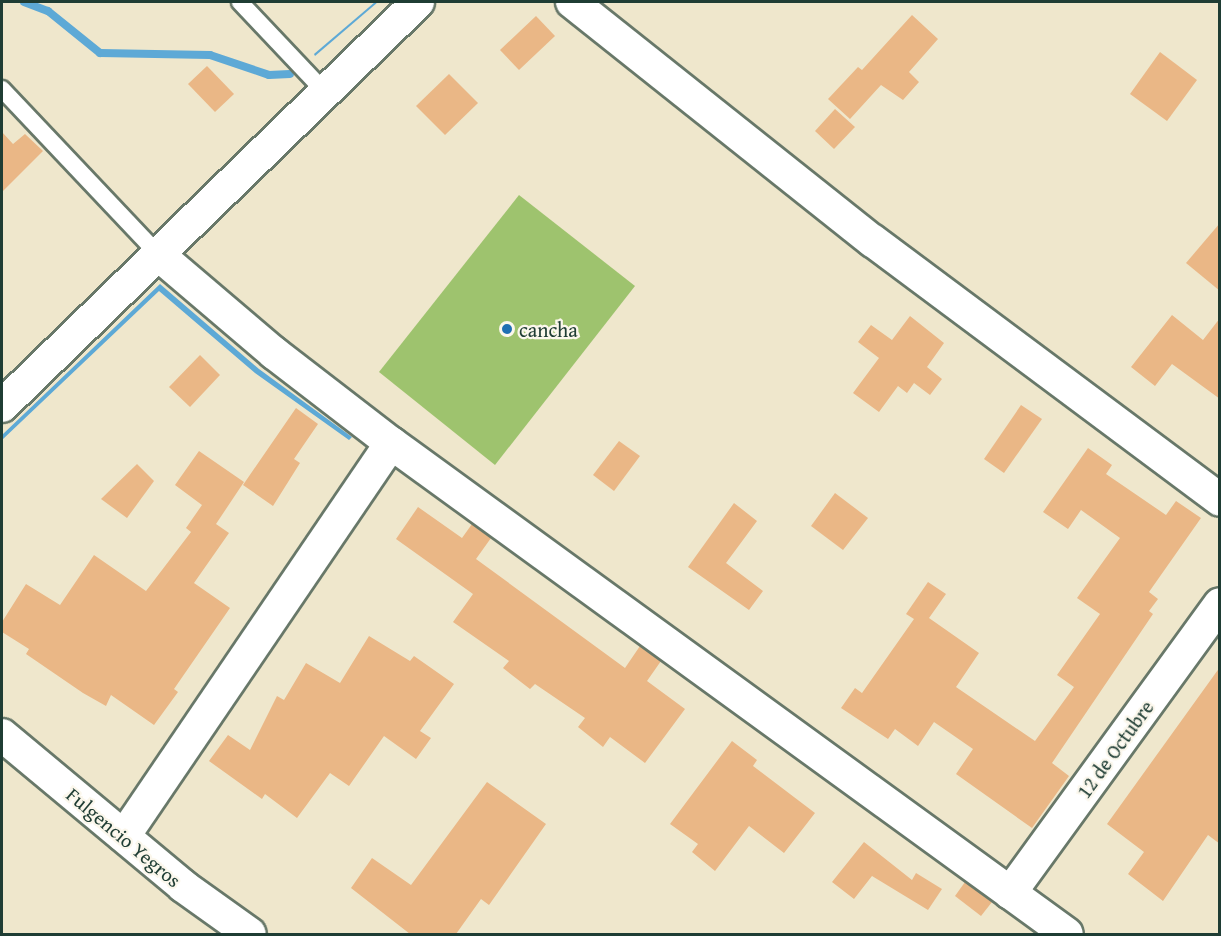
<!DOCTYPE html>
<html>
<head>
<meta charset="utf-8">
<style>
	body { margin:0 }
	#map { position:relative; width:1221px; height:936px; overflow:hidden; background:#efe7cc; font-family:"Gentium Book Plus",serif }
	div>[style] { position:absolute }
	.green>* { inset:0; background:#9ec36e }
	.water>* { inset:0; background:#5da9d6 }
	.stream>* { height:8px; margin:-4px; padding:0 4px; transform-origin:4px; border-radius:4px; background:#5da9d6 }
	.building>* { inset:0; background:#eab786 }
	.roads { filter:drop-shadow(2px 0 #687869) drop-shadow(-2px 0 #687869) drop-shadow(0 2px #687869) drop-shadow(0 -2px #687869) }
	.service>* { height:16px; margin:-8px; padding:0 8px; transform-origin:8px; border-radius:8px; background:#fff }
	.minor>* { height:32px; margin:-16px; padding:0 16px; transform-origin:16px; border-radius:16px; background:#fff }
	.dots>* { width:16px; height:16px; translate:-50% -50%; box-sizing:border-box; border:3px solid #fbf7ec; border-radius:50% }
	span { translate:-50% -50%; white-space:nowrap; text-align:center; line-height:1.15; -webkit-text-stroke:4.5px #fbf7ec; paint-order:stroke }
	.poi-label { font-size:20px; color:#1f3d34 }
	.left { translate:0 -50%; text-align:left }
	.street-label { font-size:20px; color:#1f3d34 }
	.frame { position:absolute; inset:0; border:3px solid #1f3d34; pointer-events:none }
</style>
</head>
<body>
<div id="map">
	<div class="green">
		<div style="clip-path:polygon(519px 195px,635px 286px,495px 465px,379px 372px)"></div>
	</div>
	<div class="water">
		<div style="clip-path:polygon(375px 2px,378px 2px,315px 56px,314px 54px)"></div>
		<div style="clip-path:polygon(160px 284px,259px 369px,352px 437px,349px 440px,255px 373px,159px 291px,2px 440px,2px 435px)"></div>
	</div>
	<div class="stream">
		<div style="left:24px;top:2px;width:26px;rotate:21deg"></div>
		<div style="left:48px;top:11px;width:67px;rotate:38.9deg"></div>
		<div style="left:100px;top:53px;width:110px;rotate:1deg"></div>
		<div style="left:210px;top:55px;width:62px;rotate:18.7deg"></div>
		<div style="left:269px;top:75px;width:21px;rotate:-3deg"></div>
	</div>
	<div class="building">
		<div style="clip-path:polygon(912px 15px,938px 39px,909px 72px,919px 82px,903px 100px,881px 85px,850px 119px,828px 99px,858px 67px,862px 70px)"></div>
		<div style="clip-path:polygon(536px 16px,555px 36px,519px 70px,500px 50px)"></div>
		<div style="clip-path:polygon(1160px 52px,1197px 80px,1167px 121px,1130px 94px)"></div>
		<div style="clip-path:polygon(207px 66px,234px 94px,215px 112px,188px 84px)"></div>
		<div style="clip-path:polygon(449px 74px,478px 103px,445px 135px,416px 106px)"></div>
		<div style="clip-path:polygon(835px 109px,855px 127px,834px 149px,815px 131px)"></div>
		<div style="clip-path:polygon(2px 132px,13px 144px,25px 134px,43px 151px,2px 192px)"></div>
		<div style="clip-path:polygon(1220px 223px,1220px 291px,1186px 263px)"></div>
		<div style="clip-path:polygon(1172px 315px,1203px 340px,1220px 318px,1220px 399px,1172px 364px,1155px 386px,1131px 367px)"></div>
		<div style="clip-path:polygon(910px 316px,944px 343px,927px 367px,942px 379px,930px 395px,914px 383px,907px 393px,898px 386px,879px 412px,853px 393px,879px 358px,858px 342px,871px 325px,892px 340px)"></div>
		<div style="clip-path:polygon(200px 355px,220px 375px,190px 407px,169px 387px)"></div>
		<div style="clip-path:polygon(1021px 405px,1042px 419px,1004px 473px,984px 459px)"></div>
		<div style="clip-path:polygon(296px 408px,318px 424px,294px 459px,300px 463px,273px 506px,243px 485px)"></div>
		<div style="clip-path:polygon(619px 441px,640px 456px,614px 491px,593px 475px)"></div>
		<div style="clip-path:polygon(1088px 448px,1112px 465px,1106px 474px,1166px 515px,1176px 501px,1201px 518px,1149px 592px,1158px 599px,1149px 611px,1153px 614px,1052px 763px,1069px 776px,1032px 828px,956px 774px,973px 749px,934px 722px,918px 746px,895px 729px,888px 739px,841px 708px,855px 688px,862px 693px,914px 619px,906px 614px,928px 582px,946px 594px,929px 618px,979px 653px,956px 687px,1035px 741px,1074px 687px,1057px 675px,1100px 614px,1077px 598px,1120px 538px,1081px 510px,1068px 529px,1043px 512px)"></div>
		<div style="clip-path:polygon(199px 451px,244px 482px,216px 524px,229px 533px,194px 583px,230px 608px,174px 689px,178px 692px,154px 725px,111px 695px,106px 706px,83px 693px,26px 654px,29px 649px,2px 632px,2px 622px,26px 584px,60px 605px,94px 555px,146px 591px,191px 532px,186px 528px,202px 505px,175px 485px)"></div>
		<div style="clip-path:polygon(137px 464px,154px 481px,127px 518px,101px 499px)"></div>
		<div style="clip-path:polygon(835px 493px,868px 518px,843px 550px,811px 526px)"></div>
		<div style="clip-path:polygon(734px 503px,757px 521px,726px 563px,763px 591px,749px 610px,688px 567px)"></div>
		<div style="clip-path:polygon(418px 507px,462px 538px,472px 524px,491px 538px,476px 559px,625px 668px,640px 646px,661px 661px,647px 681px,685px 709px,645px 763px,610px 737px,603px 747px,578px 727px,585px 718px,535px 684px,530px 689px,503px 668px,509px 661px,453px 622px,473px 594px,396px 539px)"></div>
		<div style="clip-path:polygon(369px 636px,410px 661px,414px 656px,454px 684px,420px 731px,431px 738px,416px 759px,384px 736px,349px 786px,330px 773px,297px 818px,265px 794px,262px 799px,209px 761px,228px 735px,250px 750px,277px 696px,284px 700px,306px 663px,340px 683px)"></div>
		<div style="clip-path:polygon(1220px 667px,1220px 844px,1208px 835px,1163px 901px,1128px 874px,1144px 852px,1107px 824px)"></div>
		<div style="clip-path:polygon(732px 741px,757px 760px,753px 766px,815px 813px,784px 853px,749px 826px,715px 871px,692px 852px,698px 844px,670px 824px)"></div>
		<div style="clip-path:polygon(487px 782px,546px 824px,489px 905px,481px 899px,456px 934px,410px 934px,351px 888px,372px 858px,411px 885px)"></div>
		<div style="clip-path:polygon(864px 842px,912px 880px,916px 873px,942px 889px,928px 910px,872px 876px,854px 899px,832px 882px)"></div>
		<div style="clip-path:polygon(965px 882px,992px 902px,981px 916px,955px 896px)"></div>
	</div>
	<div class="roads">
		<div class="service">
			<div style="left:240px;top:2px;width:124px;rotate:46.6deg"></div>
			<div style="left:2px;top:89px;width:230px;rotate:46.6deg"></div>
		</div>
		<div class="minor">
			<div style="left:572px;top:2px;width:384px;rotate:38.5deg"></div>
			<div style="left:873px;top:241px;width:433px;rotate:36.7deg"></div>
			<div style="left:160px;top:256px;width:150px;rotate:40.4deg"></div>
			<div style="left:274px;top:353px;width:148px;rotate:37.6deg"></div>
			<div style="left:391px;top:443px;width:835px;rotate:35.99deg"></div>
			<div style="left:2px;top:406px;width:580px;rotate:-44.16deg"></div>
			<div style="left:2px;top:735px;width:236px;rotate:39.8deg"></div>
			<div style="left:183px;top:886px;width:82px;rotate:35.6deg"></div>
			<div style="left:124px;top:836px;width:475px;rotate:-55.8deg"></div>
			<div style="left:1010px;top:893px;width:357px;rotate:-54deg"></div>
		</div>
	</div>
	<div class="dots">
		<div style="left:507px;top:329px;background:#1f6fb2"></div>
	</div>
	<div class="poi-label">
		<span class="left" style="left:519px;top:329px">cancha</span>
	</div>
	<div class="street-label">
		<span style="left:1115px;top:749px;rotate:-54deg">12 de Octubre</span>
		<span style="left:124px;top:837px;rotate:40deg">Fulgencio Yegros</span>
	</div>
	<div class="frame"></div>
</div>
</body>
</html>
